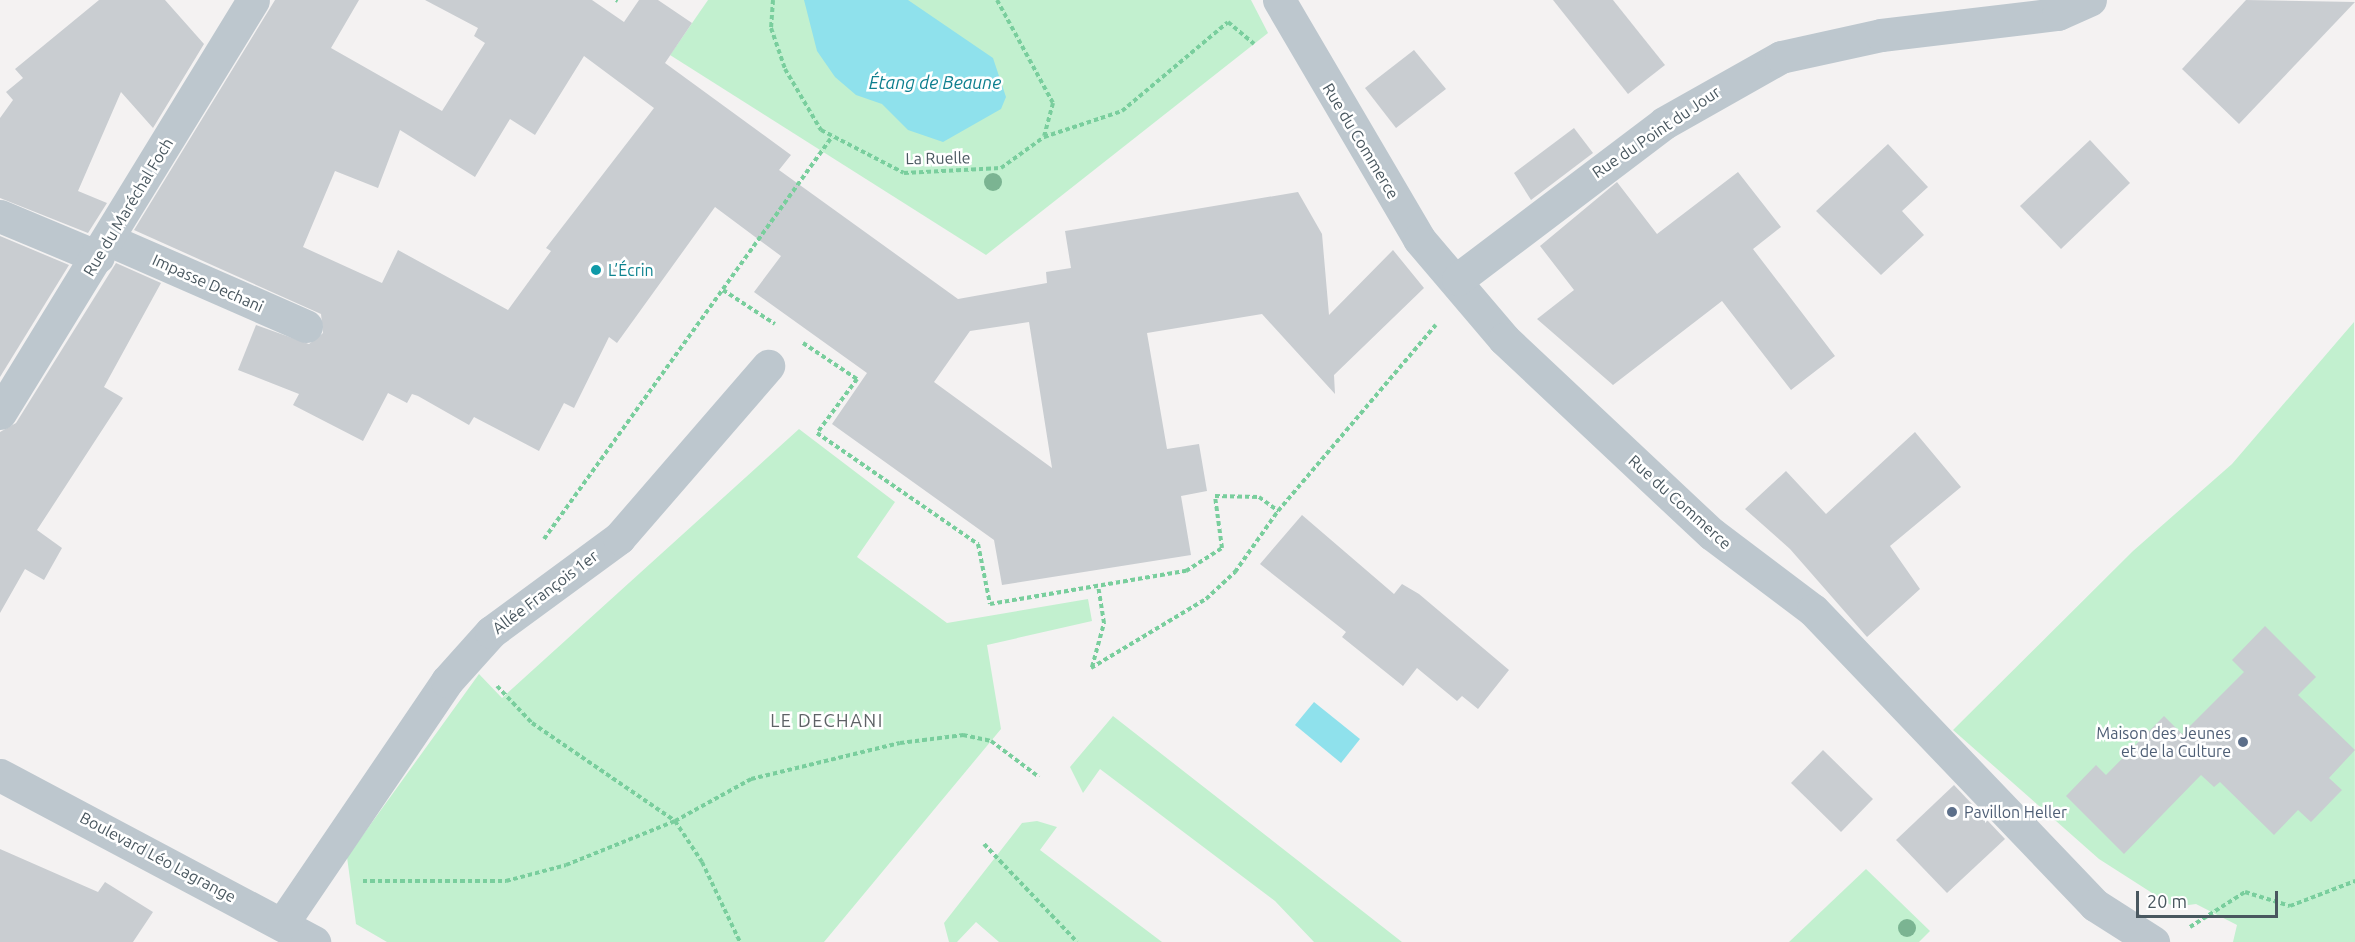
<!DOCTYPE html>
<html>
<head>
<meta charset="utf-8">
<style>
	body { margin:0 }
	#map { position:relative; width:2355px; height:942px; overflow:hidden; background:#f4f2f2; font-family:Ubuntu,sans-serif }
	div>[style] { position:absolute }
	.green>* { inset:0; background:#c2f0cf }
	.water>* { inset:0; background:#8fe1ec }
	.building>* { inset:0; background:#c9cdd1 }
	.path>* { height:4px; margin-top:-2px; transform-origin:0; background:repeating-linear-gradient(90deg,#79ce9d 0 4.5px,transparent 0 7.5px) }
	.minor>* { height:33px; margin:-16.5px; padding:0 16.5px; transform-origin:16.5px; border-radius:16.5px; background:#bdc7ce }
	.trees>* { width:18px; height:18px; margin:-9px; border-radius:50%; background:#7bb492 }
	.dots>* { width:16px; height:16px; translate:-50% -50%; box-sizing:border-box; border:3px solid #fff; border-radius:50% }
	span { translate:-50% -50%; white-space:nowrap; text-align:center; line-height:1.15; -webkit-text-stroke:5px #fff; paint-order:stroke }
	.street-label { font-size:16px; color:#49575f }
	.culture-label { font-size:16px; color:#0d838f }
	.left { translate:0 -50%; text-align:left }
	.service-label { font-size:16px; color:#4e5e75 }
	.right { translate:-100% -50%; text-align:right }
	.water-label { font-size:18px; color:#0e7f8f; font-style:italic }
	.neighbourhood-label { font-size:18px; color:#5e6266; letter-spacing:1.5px }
	.scale { position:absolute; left:2136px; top:891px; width:142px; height:27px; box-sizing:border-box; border:3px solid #49575f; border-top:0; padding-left:8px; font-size:18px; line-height:21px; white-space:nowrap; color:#49575f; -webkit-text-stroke:4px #fff; paint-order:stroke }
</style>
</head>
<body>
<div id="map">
	<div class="green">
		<div style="clip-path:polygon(708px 0,1251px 0,1268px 33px,986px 255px,670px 55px)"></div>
		<div style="clip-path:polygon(2354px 322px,2355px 942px,2233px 942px,2237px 925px,2196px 904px,2174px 907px,2099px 859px,1953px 730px,2133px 551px,2232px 464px)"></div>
		<div style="clip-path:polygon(799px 429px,895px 502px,857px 557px,947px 623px,1088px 599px,1092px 621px,987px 645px,1001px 729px,824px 942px,387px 942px,356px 924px,347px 857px,479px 674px,502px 698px)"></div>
		<div style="clip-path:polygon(1113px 716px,1402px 942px,1314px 942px,1275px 901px,1100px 769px,1083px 793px,1070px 767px)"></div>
		<div style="clip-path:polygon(1037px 821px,1057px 827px,1040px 850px,1162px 942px,999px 942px,976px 922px,957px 942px,949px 942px,944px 923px,1022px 823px)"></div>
		<div style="clip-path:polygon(1866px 869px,1930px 931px,1919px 942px,1789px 942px)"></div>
	</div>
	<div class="water">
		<div style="clip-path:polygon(804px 0,908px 0,993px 58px,1006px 97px,1001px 109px,943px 142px,908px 130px,882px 104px,856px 95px,835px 77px,817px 51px)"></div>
		<div style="clip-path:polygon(1314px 702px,1360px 739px,1341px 763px,1295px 725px)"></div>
	</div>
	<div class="building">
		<div style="clip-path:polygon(99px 0,165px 0,204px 44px,153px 128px,121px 92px,78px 191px,107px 203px,88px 233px,0 198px,0 118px,13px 100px,6px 92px,23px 78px,15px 69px)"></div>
		<div style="clip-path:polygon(evenodd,275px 0,359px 0,331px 48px,442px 111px,485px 43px,474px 36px,478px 28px,425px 0,592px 0,624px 22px,639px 0,658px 0,692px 23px,665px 63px,791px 155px,779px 170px,958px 299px,1047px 283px,1046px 272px,1071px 268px,1065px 231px,1298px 192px,1322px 234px,1329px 315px,1393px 250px,1424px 288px,1334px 375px,1335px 394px,1262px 314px,1147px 333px,1167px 449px,1199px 444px,1207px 491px,1181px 496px,1191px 555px,1002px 585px,994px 540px,832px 424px,867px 373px,754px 292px,781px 256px,715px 207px,617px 343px,609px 337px,574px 408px,564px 403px,539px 451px,474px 417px,469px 425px,418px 396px,412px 394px,407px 403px,388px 393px,363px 441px,293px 405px,299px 394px,238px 370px,256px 325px,309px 344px,323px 333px,321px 314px,134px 230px,275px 0,584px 56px,654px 108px,546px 248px,551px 251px,508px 310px,398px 250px,382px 283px,303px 247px,335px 171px,378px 188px,400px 130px,475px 177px,510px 119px,535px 135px,584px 56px,275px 0,1029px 322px,1052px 468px,934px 382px,970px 331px,1029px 322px)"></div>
		<div style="clip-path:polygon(1553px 0,1613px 0,1665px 65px,1628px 94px)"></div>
		<div style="clip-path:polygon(2246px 0,2355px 2px,2239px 124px,2182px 69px)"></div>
		<div style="clip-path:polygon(1414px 50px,1446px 89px,1396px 128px,1365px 88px)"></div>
		<div style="clip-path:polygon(1574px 128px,1593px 153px,1531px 200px,1514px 173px)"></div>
		<div style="clip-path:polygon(2090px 140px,2130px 183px,2061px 249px,2020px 206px)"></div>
		<div style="clip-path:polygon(1888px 144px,1928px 187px,1902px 211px,1924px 235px,1881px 275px,1816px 211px)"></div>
		<div style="clip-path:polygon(1738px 172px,1781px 227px,1753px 249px,1835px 356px,1791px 390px,1722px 301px,1613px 385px,1537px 319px,1574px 290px,1540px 246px,1617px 182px,1657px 234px)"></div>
		<div style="clip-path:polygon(0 236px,69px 265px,0 377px)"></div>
		<div style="clip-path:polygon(116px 263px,161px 283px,104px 387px,123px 398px,37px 530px,62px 548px,44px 580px,25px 569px,0 613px,0 432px,16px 423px)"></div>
		<div style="clip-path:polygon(1915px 432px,1961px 487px,1890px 546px,1920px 589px,1867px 637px,1790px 549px,1745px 509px,1786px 471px,1826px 514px)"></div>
		<div style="clip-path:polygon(1302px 515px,1394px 594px,1402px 584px,1419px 594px,1509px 670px,1478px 709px,1462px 696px,1457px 701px,1417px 668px,1403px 686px,1342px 637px,1346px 632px,1260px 564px)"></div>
		<div style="clip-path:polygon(2265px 626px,2316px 677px,2298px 695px,2355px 750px,2329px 778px,2342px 790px,2311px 822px,2298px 810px,2274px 835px,2220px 782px,2214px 787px,2201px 775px,2124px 854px,2066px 796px,2096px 765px,2106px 775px,2164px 716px,2182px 734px,2244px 672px,2232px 660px)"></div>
		<div style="clip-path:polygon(1823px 750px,1873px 799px,1841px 832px,1791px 783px)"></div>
		<div style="clip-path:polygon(1954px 785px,2005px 839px,1947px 893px,1896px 840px)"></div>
		<div style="clip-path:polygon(0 849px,98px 892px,105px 882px,153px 912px,133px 942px,0 942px)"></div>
	</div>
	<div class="path">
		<div style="left:616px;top:0;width:2px;rotate:27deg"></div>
		<div style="left:773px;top:0;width:28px;rotate:94deg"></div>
		<div style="left:771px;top:28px;width:43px;rotate:71.1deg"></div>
		<div style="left:785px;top:69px;width:71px;rotate:59.5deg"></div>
		<div style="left:821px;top:130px;width:93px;rotate:27.4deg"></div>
		<div style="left:904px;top:173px;width:97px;rotate:-3deg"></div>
		<div style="left:1001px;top:168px;width:53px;rotate:-35.8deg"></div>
		<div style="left:1044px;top:137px;width:82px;rotate:-18.4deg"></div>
		<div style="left:1122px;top:111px;width:138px;rotate:-40deg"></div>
		<div style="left:1228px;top:22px;width:34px;rotate:40deg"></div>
		<div style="left:997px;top:0;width:117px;rotate:61.5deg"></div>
		<div style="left:1053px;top:103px;width:34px;rotate:105deg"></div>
		<div style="left:723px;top:290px;width:62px;rotate:33.2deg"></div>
		<div style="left:803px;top:343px;width:65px;rotate:33.7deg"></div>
		<div style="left:857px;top:379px;width:67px;rotate:126.5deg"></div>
		<div style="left:817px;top:433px;width:196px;rotate:34.6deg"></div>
		<div style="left:978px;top:544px;width:61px;rotate:78.7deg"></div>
		<div style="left:990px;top:604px;width:199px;rotate:-9.6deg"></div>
		<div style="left:1186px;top:571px;width:43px;rotate:-32.6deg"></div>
		<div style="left:1222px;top:548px;width:52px;rotate:-97.7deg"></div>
		<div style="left:1215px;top:496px;width:44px;rotate:1.3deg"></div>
		<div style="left:1259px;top:497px;width:24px;rotate:36deg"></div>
		<div style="left:544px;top:539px;width:495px;rotate:-54.4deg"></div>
		<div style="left:1092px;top:667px;width:46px;rotate:-74.7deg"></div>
		<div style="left:1104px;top:623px;width:37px;rotate:-99deg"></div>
		<div style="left:1091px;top:668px;width:134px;rotate:-31deg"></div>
		<div style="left:1206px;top:599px;width:40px;rotate:-43deg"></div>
		<div style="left:1235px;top:572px;width:75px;rotate:-54.8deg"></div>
		<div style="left:1278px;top:511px;width:244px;rotate:-49.7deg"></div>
		<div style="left:497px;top:686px;width:51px;rotate:46.6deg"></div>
		<div style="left:532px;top:723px;width:173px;rotate:34.4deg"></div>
		<div style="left:675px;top:821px;width:49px;rotate:56.6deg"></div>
		<div style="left:702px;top:862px;width:89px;rotate:64.6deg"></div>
		<div style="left:984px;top:844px;width:135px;rotate:46.5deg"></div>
		<div style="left:363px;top:881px;width:143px"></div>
		<div style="left:506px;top:881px;width:62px;rotate:-14.9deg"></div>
		<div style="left:566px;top:865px;width:118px;rotate:-22deg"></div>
		<div style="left:675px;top:821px;width:87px;rotate:-28.9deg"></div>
		<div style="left:751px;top:779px;width:153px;rotate:-13.6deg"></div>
		<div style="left:900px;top:743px;width:64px;rotate:-7.2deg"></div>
		<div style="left:963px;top:735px;width:29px;rotate:12deg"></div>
		<div style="left:991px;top:741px;width:60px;rotate:36.9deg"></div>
		<div style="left:2190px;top:927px;width:65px;rotate:-32.5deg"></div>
		<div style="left:2245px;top:892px;width:47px;rotate:17.3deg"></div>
		<div style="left:2290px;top:906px;width:70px;rotate:-21deg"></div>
	</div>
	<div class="minor">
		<div style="left:1279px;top:0;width:277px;rotate:59.6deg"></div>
		<div style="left:1419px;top:239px;width:131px;rotate:49.6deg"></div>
		<div style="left:1504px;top:339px;width:285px;rotate:43.2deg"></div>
		<div style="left:1712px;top:534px;width:126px;rotate:37deg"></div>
		<div style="left:1813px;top:610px;width:408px;rotate:46.3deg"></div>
		<div style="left:2095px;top:905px;width:69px;rotate:32.5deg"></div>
		<div style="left:0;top:216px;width:106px;rotate:22.7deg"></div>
		<div style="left:109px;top:240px;width:215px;rotate:23.6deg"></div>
		<div style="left:1458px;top:279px;width:258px;rotate:-37.1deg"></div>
		<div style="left:1664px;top:123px;width:134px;rotate:-29.4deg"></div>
		<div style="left:1781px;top:57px;width:102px;rotate:-12.4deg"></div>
		<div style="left:1881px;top:35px;width:178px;rotate:-6.8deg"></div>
		<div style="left:2058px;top:14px;width:35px;rotate:-24deg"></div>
		<div style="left:0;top:413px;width:484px;rotate:-58.5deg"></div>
		<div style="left:0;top:775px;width:356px;rotate:28deg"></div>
		<div style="left:282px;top:924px;width:294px;rotate:-55.8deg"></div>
		<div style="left:447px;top:681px;width:66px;rotate:-48.1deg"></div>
		<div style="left:491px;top:632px;width:159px;rotate:-36.3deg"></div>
		<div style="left:619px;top:538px;width:228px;rotate:-49.1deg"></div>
	</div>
	<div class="trees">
		<div style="left:993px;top:182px"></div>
		<div style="left:1907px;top:928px"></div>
	</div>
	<div class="dots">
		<div style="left:596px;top:270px;background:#0f9aa8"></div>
		<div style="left:2243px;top:742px;background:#5c6f8a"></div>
		<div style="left:1952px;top:812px;background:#5c6f8a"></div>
	</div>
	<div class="street-label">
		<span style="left:1656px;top:132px;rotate:-34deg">Rue du Point du Jour</span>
		<span style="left:1361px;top:141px;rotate:59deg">Rue du Commerce</span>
		<span style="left:938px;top:158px;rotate:-1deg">La Ruelle</span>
		<span style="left:128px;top:207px;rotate:-59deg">Rue du Maréchal Foch</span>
		<span style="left:208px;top:283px;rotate:24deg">Impasse Dechani</span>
		<span style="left:1680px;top:502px;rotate:42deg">Rue du Commerce</span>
		<span style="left:545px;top:592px;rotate:-37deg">Allée François 1er</span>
		<span style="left:158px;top:857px;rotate:28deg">Boulevard Léo Lagrange</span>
	</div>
	<div class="culture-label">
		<span class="left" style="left:608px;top:270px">L’Écrin</span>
	</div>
	<div class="service-label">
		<span class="right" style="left:2231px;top:742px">Maison des Jeunes<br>et de la Culture</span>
		<span class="left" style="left:1964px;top:812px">Pavillon Heller</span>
	</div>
	<div class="water-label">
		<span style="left:935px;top:82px">Étang de Beaune</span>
	</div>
	<div class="neighbourhood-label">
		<span style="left:827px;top:720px">LE DECHANI</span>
	</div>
	<div class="scale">20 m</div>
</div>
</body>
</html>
